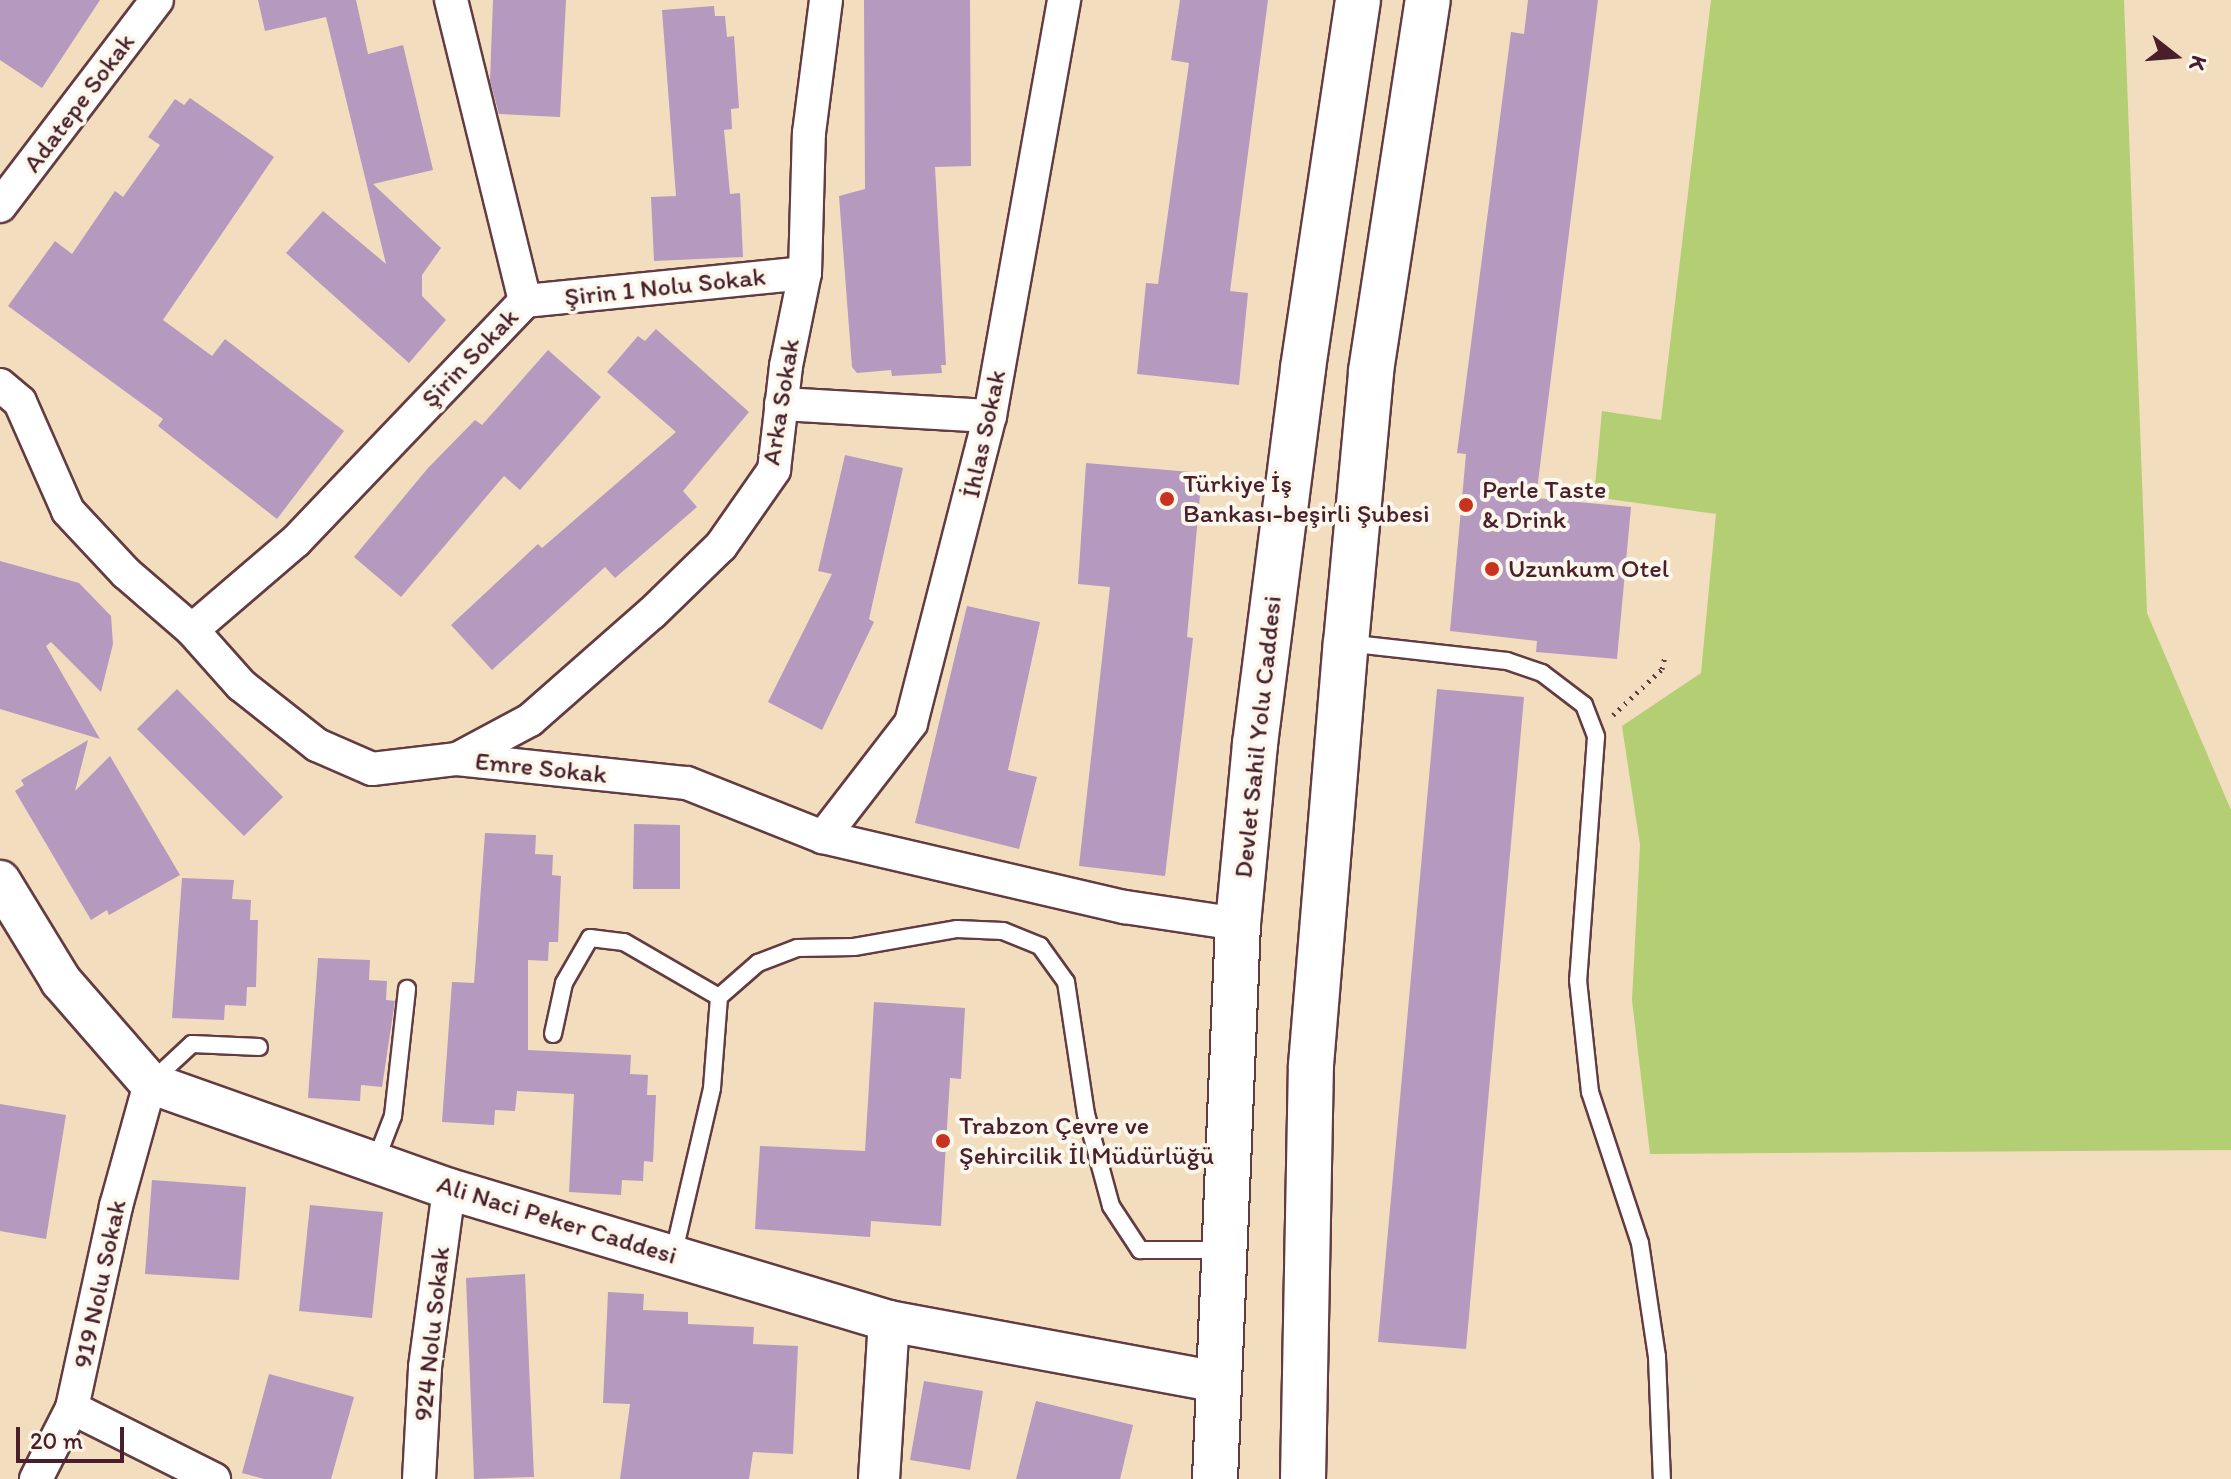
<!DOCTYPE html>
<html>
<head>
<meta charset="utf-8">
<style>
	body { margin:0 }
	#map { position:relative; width:2231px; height:1479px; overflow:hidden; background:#f3ddbf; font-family:Itim,sans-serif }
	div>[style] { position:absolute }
	.green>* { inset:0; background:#b4ce73 }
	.building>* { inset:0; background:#b699be }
	.path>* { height:5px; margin-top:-2.5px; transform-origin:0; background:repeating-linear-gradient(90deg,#633c41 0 2px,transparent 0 8px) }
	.roads { filter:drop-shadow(2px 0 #633c41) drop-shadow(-2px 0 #633c41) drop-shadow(0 2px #633c41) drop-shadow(0 -2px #633c41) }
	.service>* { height:16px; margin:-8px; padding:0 8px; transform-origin:8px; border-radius:8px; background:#fff }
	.minor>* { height:32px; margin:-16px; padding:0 16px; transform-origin:16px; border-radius:16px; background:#fff }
	.tertiary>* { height:40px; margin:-20px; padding:0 20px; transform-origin:20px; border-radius:20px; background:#fff }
	.primary>* { height:44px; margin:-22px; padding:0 22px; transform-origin:22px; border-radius:22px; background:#fff }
	.dots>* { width:22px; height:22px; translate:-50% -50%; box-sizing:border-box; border:4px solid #fbf7ec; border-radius:50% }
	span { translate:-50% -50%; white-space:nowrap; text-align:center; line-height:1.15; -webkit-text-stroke:8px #fbf7ec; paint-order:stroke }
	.street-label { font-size:26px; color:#4a1f2b }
	.poi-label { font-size:26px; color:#4a1f2b }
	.left { translate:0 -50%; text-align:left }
	.north { position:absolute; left:2135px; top:16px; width:80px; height:80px; -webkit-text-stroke:6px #fbf7ec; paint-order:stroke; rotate:107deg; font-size:22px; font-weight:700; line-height:32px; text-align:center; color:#4a1f2b }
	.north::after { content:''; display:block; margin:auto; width:28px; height:36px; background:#4a1f2b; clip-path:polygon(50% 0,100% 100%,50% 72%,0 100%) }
	.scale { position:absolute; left:16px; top:1427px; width:108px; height:36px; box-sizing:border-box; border:4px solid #4a1f2b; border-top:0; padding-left:10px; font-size:24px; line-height:28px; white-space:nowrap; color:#4a1f2b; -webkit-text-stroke:6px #fbf7ec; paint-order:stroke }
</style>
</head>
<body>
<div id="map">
	<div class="green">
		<div style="clip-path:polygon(1711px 0,2124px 0,2147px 613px,2231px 810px,2231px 1150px,1650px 1154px,1632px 1000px,1640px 845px,1622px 726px,1701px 673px,1716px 514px,1594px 497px,1602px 411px,1661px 420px)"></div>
	</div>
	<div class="building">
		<div style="clip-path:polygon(0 0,100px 0,42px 88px,0 60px)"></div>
		<div style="clip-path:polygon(258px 0,356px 0,368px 54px,403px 45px,433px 170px,373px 184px,441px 248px,422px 275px,422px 296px,446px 320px,409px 363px,286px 253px,323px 211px,386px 264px,326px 17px,265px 31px)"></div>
		<div style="clip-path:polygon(493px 0,566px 0,560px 117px,499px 114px,490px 81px)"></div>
		<div style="clip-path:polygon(864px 0,970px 0,971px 166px,935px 167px,946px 365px,941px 365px,942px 373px,892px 376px,891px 370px,857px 373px,852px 367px,839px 196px,865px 189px)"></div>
		<div style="clip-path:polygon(1180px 0,1268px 0,1230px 291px,1248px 293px,1239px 385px,1137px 374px,1146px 283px,1158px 284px,1189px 63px,1171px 60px)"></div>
		<div style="clip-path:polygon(1528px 0,1598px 0,1536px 498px,1631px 507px,1617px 659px,1536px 652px,1537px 641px,1450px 631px,1466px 454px,1457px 453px,1511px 32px,1524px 34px)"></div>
		<div style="clip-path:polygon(714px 6px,715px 16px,725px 16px,727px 37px,734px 36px,739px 108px,731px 109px,732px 129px,724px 130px,730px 194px,740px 193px,743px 257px,654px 261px,651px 197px,676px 196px,662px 10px)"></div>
		<div style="clip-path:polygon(190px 98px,274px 157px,163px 320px,212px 356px,225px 339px,344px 431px,277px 519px,158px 426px,163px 419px,8px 306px,55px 241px,72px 254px,115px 191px,123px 197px,160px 145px,148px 137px,175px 99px,184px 105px)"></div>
		<div style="clip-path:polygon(656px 329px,749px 412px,683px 491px,697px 507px,615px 578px,605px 567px,492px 670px,451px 625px,538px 544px,542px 548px,676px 432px,607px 372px,638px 336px,645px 341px)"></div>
		<div style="clip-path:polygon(548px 350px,601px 397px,520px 490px,504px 476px,401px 597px,354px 557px,428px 468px,475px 420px,482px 425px)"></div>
		<div style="clip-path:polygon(845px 455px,903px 468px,869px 619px,874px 622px,822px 730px,768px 702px,832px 574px,818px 571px)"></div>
		<div style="clip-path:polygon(1086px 463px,1202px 473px,1187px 637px,1193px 638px,1165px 876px,1079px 866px,1110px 587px,1078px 584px)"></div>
		<div style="clip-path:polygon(0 561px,79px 583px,111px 616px,113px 644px,101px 692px,51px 642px,46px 646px,100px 739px,0 709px)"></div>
		<div style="clip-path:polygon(967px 606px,1040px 622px,1008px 770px,1037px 777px,1019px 849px,915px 823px)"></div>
		<div style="clip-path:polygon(177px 689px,283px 797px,244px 836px,137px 729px)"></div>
		<div style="clip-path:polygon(1437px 689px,1524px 697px,1466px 1349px,1378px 1342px)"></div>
		<div style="clip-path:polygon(88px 740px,75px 791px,110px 756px,180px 875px,109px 915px,107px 910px,91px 920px,15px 791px,24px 785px,21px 780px)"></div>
		<div style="clip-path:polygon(634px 824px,680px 825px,680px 889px,633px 889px)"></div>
		<div style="clip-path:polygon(485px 833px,536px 835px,535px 854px,553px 855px,552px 875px,561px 876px,558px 942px,549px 942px,548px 961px,528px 960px,528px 1050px,631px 1055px,630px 1074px,648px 1075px,647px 1095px,656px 1095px,653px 1162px,644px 1161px,643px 1181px,622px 1180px,621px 1195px,569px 1192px,574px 1094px,517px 1091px,515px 1111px,495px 1110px,494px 1125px,442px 1122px,452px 982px,474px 983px)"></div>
		<div style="clip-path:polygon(182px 878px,234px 880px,232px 899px,251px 900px,250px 920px,258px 920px,256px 987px,247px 987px,246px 1006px,225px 1005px,224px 1020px,172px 1018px)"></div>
		<div style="clip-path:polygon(318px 958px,370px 960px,369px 980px,387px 981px,386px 1000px,395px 1001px,382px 1087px,361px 1085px,360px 1101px,308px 1098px)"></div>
		<div style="clip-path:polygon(874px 1002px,965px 1008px,961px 1079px,950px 1078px,941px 1226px,871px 1221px,870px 1237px,755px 1229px,760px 1146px,865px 1151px)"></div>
		<div style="clip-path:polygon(0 1104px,66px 1115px,46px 1239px,0 1231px)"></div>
		<div style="clip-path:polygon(152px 1180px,246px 1187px,239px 1280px,145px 1274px)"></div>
		<div style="clip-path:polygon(310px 1205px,383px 1212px,372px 1318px,299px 1311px)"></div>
		<div style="clip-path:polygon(525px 1274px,534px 1477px,474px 1479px,466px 1278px)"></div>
		<div style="clip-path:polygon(608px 1292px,644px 1294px,643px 1310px,688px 1312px,688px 1324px,754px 1327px,753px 1344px,798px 1346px,793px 1454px,753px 1452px,749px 1479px,620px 1479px,630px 1404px,603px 1403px)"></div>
		<div style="clip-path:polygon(269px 1374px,354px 1397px,331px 1479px,264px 1479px,242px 1473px)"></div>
		<div style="clip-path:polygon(924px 1381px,983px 1391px,970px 1470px,910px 1460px)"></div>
		<div style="clip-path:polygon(1036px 1401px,1133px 1425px,1120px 1479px,1016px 1479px)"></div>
	</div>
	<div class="path">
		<div style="left:1613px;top:715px;width:67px;rotate:-43.2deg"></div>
		<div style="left:1662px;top:669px;width:13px;rotate:-77deg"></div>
	</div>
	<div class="roads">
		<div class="service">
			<div style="left:1346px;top:643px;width:162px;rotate:6.4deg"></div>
			<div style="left:1507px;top:661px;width:37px;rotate:19deg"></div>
			<div style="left:1542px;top:673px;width:53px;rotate:37.3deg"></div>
			<div style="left:1584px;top:705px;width:34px;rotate:69deg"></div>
			<div style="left:1596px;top:737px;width:244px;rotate:94.2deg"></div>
			<div style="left:1578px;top:980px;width:113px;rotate:83.9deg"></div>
			<div style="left:1590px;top:1092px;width:159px;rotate:71.7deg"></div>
			<div style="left:1640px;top:1243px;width:115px;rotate:81.5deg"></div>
			<div style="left:1657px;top:1357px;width:122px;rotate:87.7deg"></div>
			<div style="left:553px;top:1034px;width:52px;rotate:-77.8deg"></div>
			<div style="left:564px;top:983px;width:52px;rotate:-60deg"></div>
			<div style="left:590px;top:938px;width:34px;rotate:7deg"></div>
			<div style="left:624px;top:942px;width:110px;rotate:30.1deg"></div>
			<div style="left:151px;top:1082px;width:56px;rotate:-42.8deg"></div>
			<div style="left:192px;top:1044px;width:67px;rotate:2.6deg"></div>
			<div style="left:376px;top:1160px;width:47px;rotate:-68.9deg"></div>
			<div style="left:393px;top:1116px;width:128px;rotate:-83.7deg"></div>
			<div style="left:673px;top:1256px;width:172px;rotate:-76.9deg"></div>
			<div style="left:712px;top:1088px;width:91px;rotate:-85.6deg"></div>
			<div style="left:719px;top:997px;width:52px;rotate:-41.1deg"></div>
			<div style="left:758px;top:963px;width:42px;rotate:-21deg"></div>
			<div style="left:797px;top:948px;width:57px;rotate:-1deg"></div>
			<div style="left:854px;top:947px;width:105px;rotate:-9.9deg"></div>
			<div style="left:957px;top:929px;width:46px;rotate:2.5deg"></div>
			<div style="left:1003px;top:931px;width:40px;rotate:22deg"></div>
			<div style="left:1040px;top:946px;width:44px;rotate:54.2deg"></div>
			<div style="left:1066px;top:982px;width:134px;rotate:81.4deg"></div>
			<div style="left:1086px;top:1114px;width:95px;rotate:74.8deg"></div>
			<div style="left:1111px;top:1206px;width:53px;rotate:56.6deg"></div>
			<div style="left:1140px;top:1250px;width:83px"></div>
		</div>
		<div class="minor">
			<div style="left:0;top:206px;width:259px;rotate:-52.7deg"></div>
			<div style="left:525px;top:301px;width:281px;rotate:-5.7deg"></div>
			<div style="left:0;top:385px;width:26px;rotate:40deg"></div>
			<div style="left:20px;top:402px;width:119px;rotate:66.2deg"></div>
			<div style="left:68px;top:511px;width:85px;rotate:46.9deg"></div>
			<div style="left:126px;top:573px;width:87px;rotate:40.8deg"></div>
			<div style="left:192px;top:630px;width:74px;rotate:48.3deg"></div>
			<div style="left:241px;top:685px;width:97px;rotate:38.3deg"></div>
			<div style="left:317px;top:745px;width:60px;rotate:23.6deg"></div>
			<div style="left:372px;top:769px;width:86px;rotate:-6.7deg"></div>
			<div style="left:457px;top:759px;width:231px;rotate:6deg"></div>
			<div style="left:687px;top:783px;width:146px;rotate:21.7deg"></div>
			<div style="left:823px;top:837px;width:310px;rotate:13.1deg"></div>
			<div style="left:1125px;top:907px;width:114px;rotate:8.6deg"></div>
			<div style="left:781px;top:404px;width:209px;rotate:3.3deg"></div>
			<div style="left:192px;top:630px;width:137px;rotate:-40.6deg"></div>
			<div style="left:296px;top:541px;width:332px;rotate:-46.3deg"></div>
			<div style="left:525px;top:301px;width:310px;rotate:-103.8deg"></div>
			<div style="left:457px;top:759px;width:83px;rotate:-28.1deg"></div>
			<div style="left:530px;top:720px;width:162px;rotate:-41.3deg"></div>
			<div style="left:652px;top:613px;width:96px;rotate:-44.2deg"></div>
			<div style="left:721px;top:546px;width:93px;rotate:-55.1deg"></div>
			<div style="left:774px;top:470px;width:105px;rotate:-83.4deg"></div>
			<div style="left:786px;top:366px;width:95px;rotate:-78.5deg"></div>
			<div style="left:805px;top:273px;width:140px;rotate:-88.4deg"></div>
			<div style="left:809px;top:133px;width:134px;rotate:-82.7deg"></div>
			<div style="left:823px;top:837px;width:144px;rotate:-52.3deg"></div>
			<div style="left:911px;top:723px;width:317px;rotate:-75.6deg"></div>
			<div style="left:990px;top:416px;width:423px;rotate:-79.9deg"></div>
			<div style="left:72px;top:1408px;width:159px;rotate:26.6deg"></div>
			<div style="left:36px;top:1479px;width:80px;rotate:-63.1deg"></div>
			<div style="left:72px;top:1408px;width:207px;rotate:-77.7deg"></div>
			<div style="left:116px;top:1206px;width:128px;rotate:-74.5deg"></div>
			<div style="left:419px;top:1479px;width:112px;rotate:-86.9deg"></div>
			<div style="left:425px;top:1367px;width:180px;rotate:-82.3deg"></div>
		</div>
		<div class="tertiary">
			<div style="left:0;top:881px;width:117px;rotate:58.6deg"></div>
			<div style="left:61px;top:981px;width:135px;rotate:48.9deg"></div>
			<div style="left:150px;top:1083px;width:317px;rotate:19.5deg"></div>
			<div style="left:449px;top:1189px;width:459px;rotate:16.7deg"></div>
			<div style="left:889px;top:1321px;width:336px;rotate:10.5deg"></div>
			<div style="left:879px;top:1479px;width:158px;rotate:-86.4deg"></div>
		</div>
		<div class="primary">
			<div style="left:1215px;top:1479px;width:555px;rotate:-87.63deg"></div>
			<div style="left:1238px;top:924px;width:181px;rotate:-84.6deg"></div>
			<div style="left:1255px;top:744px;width:379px;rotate:-82.7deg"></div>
			<div style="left:1303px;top:368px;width:372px;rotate:-81.5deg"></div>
			<div style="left:1303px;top:1479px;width:414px;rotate:-88.9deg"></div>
			<div style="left:1311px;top:1065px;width:423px;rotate:-85.3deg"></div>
			<div style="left:1346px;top:643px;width:273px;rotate:-84.7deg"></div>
			<div style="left:1371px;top:371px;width:375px;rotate:-81.3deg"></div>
		</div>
	</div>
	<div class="dots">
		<div style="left:1167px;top:499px;background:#c8321e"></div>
		<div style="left:1466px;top:505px;background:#c8321e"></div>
		<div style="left:1492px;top:569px;background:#c8321e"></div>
		<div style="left:943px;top:1141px;background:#c8321e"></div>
	</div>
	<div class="street-label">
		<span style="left:79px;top:103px;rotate:-53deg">Adatepe Sokak</span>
		<span style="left:665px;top:287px;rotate:-6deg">Şirin 1 Nolu Sokak</span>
		<span style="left:470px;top:358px;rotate:-46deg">Şirin Sokak</span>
		<span style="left:781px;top:402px;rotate:-81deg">Arka Sokak</span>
		<span style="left:984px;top:434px;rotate:-78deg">İhlas Sokak</span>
		<span style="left:1258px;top:737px;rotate:-84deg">Devlet Sahil Yolu Caddesi</span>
		<span style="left:541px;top:768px;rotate:6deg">Emre Sokak</span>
		<span style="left:557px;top:1220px;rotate:17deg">Ali Naci Peker Caddesi</span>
		<span style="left:100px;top:1284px;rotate:-78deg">919 Nolu Sokak</span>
		<span style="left:432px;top:1334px;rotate:-84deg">924 Nolu Sokak</span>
	</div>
	<div class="poi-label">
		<span class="left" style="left:1183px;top:499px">Türkiye İş<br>Bankası-beşirli Şubesi</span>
		<span class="left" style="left:1482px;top:505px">Perle Taste<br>&amp; Drink</span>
		<span class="left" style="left:1508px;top:569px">Uzunkum Otel</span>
		<span class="left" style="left:959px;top:1141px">Trabzon Çevre ve<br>Şehircilik İl Müdürlüğü</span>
	</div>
	<div class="north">K</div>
	<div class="scale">20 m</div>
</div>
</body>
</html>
